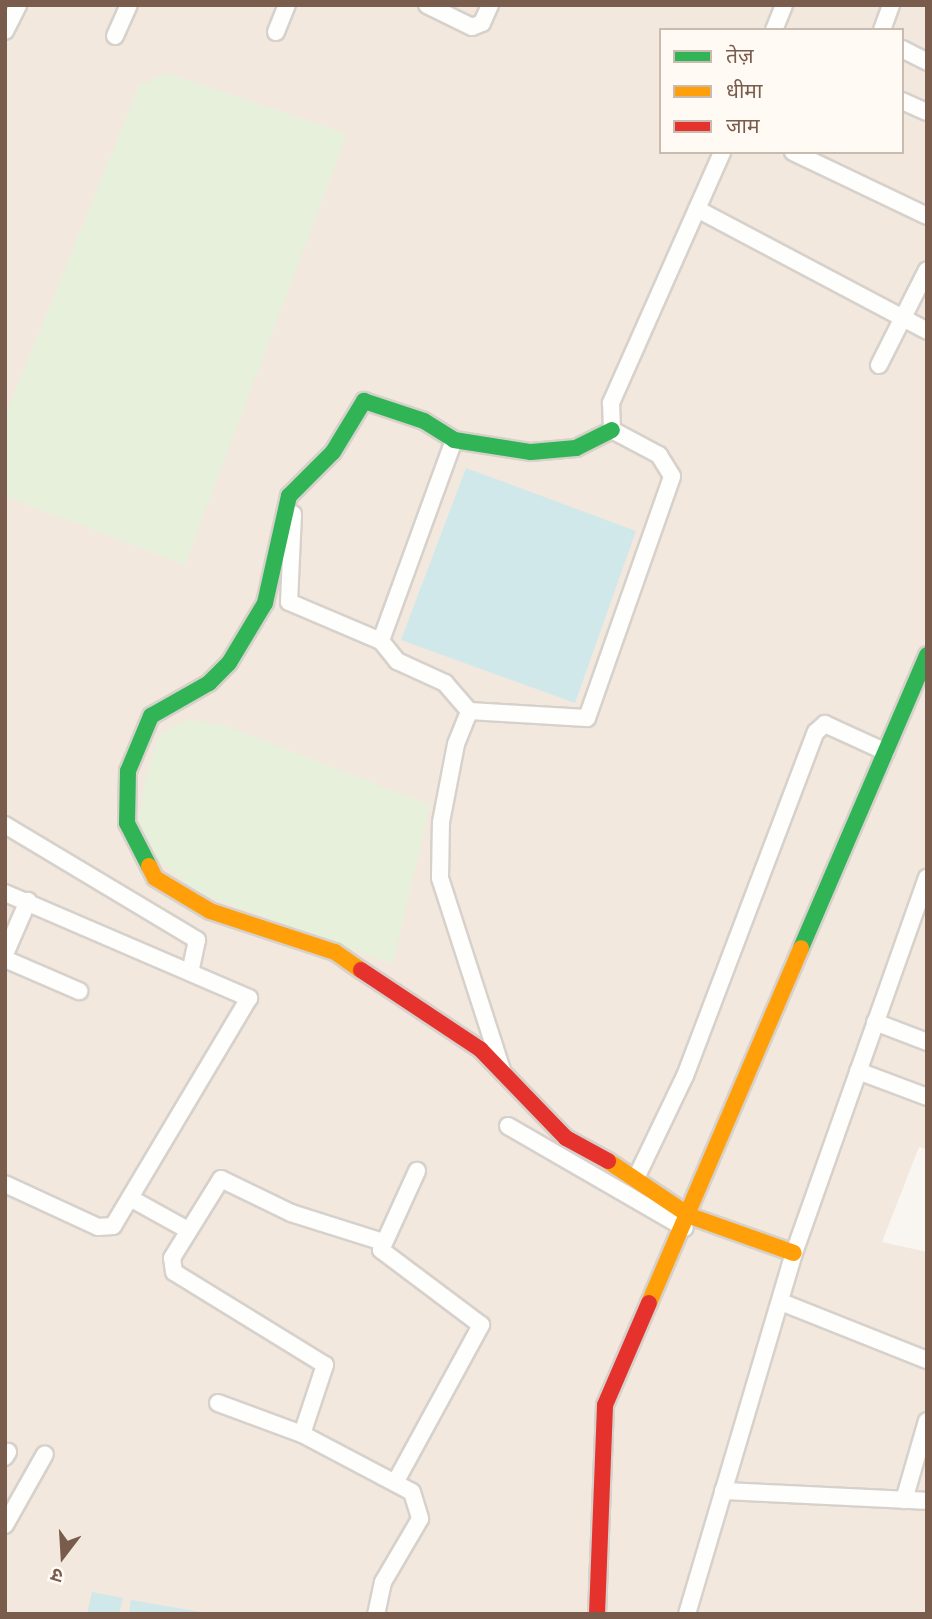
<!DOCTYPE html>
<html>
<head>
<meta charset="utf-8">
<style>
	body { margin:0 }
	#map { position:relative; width:932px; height:1619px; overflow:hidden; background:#f9f5f0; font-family:Manrope,"Noto Sans Devanagari",sans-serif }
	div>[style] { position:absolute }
	.residential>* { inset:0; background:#f2e8de }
	.green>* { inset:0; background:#e7f0db }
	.water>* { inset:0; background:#d0e8ea }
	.roads { filter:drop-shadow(2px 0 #d7d1cb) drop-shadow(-2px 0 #d7d1cb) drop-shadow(0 2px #d7d1cb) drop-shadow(0 -2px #d7d1cb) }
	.street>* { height:16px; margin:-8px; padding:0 8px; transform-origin:8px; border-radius:8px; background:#fefefd }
	.fast>* { height:16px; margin:-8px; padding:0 8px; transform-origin:8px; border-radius:8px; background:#30b455 }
	.slow>* { height:16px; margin:-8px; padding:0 8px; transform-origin:8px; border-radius:8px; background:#ff9f0a }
	.jam>* { height:16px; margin:-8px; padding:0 8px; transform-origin:8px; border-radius:8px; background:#e5322d }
	span { translate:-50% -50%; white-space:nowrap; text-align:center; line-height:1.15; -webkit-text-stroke:5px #fffaf3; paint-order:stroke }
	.frame { position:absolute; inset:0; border:7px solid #7a5c4d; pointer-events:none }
	.legend { position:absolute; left:659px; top:28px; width:245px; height:126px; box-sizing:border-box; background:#fffaf3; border:2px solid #cabbb1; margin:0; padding:9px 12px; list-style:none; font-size:21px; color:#7a5c4d }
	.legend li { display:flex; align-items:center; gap:14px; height:35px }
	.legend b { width:35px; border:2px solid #cabbb1 }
	.north { position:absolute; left:28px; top:1521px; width:70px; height:70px; -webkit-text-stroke:5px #fffaf3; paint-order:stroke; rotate:197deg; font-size:19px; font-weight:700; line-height:28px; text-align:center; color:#7a5c4d }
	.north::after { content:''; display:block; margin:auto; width:24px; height:32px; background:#7a5c4d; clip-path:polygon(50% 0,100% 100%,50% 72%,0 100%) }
</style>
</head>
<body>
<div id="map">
	<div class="residential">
		<div style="clip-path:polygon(evenodd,5px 5px,927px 5px,927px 1149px,919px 1147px,882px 1242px,927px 1252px,927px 1614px,5px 1614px,5px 5px,661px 30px,902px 30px,902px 152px,661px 152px,661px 30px)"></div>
	</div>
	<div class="green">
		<div style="clip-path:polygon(166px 73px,347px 134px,185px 565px,5px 496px,5px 417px,139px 86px)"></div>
		<div style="clip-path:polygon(188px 720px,224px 725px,430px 805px,393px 964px,196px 892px,149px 852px,139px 820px,146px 777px,159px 734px)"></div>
	</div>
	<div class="water">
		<div style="clip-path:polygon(466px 468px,636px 531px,575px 703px,401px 640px)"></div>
		<div style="clip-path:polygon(92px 1592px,123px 1598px,119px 1614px,87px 1614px)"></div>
		<div style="clip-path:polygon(131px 1600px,213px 1614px,129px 1614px)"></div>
	</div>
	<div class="roads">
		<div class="street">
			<div style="left:427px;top:5px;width:50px;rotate:26.1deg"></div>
			<div style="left:472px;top:27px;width:11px;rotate:-22deg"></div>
			<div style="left:482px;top:23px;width:20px;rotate:-66deg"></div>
			<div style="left:774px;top:30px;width:27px;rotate:-68deg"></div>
			<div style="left:882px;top:30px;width:27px;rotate:-70deg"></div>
			<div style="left:5px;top:31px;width:29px;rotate:-63deg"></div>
			<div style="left:276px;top:32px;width:29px;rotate:-68deg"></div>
			<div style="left:115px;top:36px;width:34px;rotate:-66deg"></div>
			<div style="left:902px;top:49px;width:28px;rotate:27deg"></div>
			<div style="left:902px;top:101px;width:27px;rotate:24deg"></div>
			<div style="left:793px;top:152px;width:148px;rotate:25.5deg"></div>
			<div style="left:697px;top:209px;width:260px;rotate:27.9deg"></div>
			<div style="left:879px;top:365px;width:106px;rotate:-63.2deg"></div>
			<div style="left:454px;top:440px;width:214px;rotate:110deg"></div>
			<div style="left:381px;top:641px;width:26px;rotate:51deg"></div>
			<div style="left:397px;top:661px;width:53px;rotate:24.6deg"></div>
			<div style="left:445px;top:683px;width:37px;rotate:49deg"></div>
			<div style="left:293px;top:514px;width:88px;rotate:92.6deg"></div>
			<div style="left:289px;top:602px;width:100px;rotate:23deg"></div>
			<div style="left:5px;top:825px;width:224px;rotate:30.9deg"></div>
			<div style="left:197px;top:940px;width:30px;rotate:102deg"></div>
			<div style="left:5px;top:893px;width:266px;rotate:23.3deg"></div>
			<div style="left:249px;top:998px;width:265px;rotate:120.8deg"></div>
			<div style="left:113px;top:1226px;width:15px;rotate:176deg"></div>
			<div style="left:98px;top:1227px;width:102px;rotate:-155.2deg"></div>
			<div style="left:5px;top:954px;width:58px;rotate:-66.5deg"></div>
			<div style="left:5px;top:959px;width:81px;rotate:23.4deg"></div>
			<div style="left:875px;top:1022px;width:56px;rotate:21deg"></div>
			<div style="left:502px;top:1070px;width:202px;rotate:-107.9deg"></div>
			<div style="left:440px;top:878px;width:56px;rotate:-89deg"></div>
			<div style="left:441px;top:822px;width:79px;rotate:-79.1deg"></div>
			<div style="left:456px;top:744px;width:35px;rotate:-68deg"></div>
			<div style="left:469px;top:711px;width:118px;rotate:3.4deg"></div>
			<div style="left:587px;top:718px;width:256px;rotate:-70.6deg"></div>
			<div style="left:672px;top:476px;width:25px;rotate:-122deg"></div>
			<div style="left:659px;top:455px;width:53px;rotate:-152deg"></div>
			<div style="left:612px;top:430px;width:27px;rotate:-92deg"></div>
			<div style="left:611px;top:403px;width:274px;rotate:-66.1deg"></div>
			<div style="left:858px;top:1071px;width:74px;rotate:20.6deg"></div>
			<div style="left:508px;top:1126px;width:204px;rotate:30deg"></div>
			<div style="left:637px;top:1176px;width:111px;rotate:-64.4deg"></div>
			<div style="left:685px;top:1076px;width:368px;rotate:-69.2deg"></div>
			<div style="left:816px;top:732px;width:12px;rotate:-42deg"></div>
			<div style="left:825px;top:724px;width:67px;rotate:24.7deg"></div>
			<div style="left:130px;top:1198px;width:66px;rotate:28.9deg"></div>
			<div style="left:781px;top:1302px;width:157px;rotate:21.7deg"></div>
			<div style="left:218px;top:1403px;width:90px;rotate:20.3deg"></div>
			<div style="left:302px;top:1434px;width:124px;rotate:27.8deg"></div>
			<div style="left:412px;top:1492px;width:28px;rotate:73deg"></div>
			<div style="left:420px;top:1519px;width:73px;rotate:120.4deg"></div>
			<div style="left:383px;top:1582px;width:33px;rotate:102deg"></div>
			<div style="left:302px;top:1434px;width:73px;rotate:-71.6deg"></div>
			<div style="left:325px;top:1365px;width:177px;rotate:-148.4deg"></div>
			<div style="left:174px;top:1272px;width:14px;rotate:-98deg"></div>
			<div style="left:172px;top:1258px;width:93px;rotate:-58.2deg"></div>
			<div style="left:221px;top:1179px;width:78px;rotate:25.9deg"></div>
			<div style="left:291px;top:1213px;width:96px;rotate:17.5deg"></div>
			<div style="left:5px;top:1457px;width:6px;rotate:-59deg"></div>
			<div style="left:396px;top:1481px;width:178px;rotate:-61.4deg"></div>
			<div style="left:481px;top:1325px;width:125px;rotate:-143.1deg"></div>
			<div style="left:381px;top:1250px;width:87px;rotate:-65.5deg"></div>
			<div style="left:723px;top:1491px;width:204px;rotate:2.8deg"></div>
			<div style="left:904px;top:1500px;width:82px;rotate:-73.8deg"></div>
			<div style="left:5px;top:1525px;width:81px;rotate:-60.6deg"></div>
			<div style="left:687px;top:1614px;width:377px;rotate:-73.5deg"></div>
			<div style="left:794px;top:1253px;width:398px;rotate:-70.5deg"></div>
		</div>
		<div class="fast">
			<div style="left:149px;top:866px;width:48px;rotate:-117.1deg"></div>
			<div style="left:127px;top:823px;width:52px;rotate:-88.9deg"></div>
			<div style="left:128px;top:771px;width:60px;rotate:-67.3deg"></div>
			<div style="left:151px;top:716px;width:67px;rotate:-29.6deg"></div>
			<div style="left:209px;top:683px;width:28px;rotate:-45deg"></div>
			<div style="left:229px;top:663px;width:70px;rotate:-59deg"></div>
			<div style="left:265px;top:603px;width:110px;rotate:-77.4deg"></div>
			<div style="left:289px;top:496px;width:62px;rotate:-45deg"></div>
			<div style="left:333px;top:452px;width:60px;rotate:-58.7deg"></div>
			<div style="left:364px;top:401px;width:63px;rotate:18.4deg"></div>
			<div style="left:424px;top:421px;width:36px;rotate:32deg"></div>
			<div style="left:454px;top:440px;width:78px;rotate:8.9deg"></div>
			<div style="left:531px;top:452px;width:45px;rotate:-5.1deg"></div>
			<div style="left:576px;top:448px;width:40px;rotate:-26.6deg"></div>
			<div style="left:801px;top:948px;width:319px;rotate:-66.7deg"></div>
		</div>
		<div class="slow">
			<div style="left:149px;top:866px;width:13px;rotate:63deg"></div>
			<div style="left:155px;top:878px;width:64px;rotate:31deg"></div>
			<div style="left:210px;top:911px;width:132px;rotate:18.2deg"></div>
			<div style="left:335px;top:952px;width:32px;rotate:35deg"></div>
			<div style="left:608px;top:1161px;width:99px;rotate:33.9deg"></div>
			<div style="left:690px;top:1216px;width:110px;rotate:19.6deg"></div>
			<div style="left:649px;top:1303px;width:386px;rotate:-66.8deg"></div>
		</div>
		<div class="jam">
			<div style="left:361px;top:970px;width:143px;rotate:33.6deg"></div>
			<div style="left:480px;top:1049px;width:124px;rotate:46deg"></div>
			<div style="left:566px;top:1138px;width:48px;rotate:28.7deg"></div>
			<div style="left:597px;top:1614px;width:209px;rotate:-87.8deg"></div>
			<div style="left:605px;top:1405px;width:111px;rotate:-66.7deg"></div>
		</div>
	</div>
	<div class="frame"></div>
	<ul class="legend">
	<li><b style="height:9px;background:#30b455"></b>तेज़</li>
	<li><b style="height:9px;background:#ff9f0a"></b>धीमा</li>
	<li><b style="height:9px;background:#e5322d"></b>जाम</li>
	</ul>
	<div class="north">उ</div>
</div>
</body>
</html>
